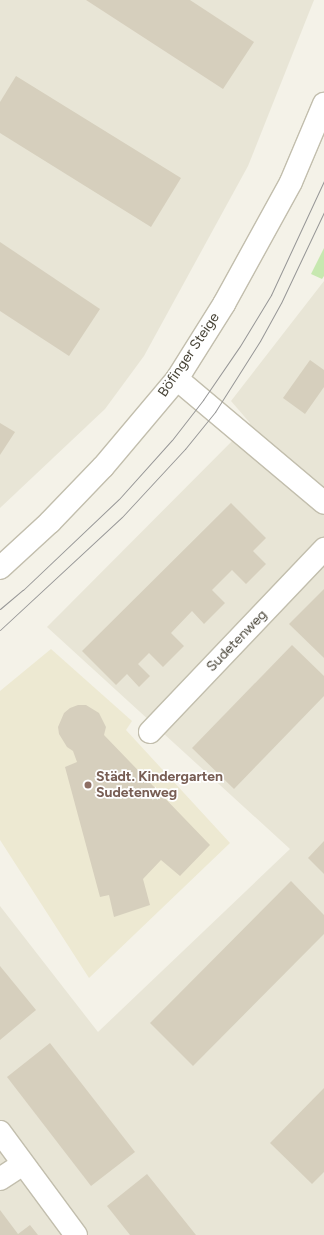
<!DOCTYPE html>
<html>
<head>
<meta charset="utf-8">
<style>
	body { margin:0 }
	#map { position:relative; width:324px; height:1235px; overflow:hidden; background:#f4f2e8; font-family:Figtree,sans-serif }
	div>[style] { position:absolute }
	.residential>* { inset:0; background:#e8e5d6 }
	.education>* { inset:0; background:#ede9d2 }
	.green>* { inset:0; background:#c7e8b0 }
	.building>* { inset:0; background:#d6cfbd }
	.roads { filter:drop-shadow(1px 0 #c2bead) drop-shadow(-1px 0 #c2bead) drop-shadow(0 1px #c2bead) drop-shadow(0 -1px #c2bead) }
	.minor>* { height:22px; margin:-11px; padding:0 11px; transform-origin:11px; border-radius:11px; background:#fff }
	.tram>* { height:1px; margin:-0.5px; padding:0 0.5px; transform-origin:0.5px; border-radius:0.5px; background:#979797 }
	.dots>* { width:11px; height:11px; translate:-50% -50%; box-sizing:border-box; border:2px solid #fff; border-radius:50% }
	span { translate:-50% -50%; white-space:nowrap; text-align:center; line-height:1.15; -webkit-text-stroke:3.5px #fff; paint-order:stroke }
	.street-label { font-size:14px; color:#474336 }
	.education-label { font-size:14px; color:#785e54; font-weight:700 }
	.left { translate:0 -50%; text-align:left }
</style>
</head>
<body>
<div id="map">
	<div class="residential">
		<div style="clip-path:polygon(0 0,314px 0,248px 166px,144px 356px,105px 409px,0 508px)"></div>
		<div style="clip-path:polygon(324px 281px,324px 1235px,0 1235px,0 906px,98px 1032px,290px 849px,47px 627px,250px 423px,231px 401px)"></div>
	</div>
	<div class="education">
		<div style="clip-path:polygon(51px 649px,132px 721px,126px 730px,230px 843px,89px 978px,0 840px,0 691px)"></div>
	</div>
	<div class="green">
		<div style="clip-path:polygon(324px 248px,324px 276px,322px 279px,311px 274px)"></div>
	</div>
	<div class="building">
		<div style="clip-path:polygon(86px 0,190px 0,254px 42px,223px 89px)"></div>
		<div style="clip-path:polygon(16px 76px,181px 178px,151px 227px,0 133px,0 102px)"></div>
		<div style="clip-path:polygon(0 242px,100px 309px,69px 356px,0 311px)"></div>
		<div style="clip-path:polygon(310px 360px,324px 370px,324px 387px,305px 414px,283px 398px)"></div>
		<div style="clip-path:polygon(0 423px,15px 432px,0 455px)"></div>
		<div style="clip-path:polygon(231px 503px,266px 538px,253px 551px,266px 564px,246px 584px,232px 570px,212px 590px,225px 603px,204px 624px,192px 611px,171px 633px,184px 646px,163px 667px,149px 653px,138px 664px,150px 676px,139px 687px,127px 674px,116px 685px,82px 651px)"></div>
		<div style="clip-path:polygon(324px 589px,324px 658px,289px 624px)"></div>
		<div style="clip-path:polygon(292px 645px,324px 676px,324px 696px,234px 789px,192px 748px)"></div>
		<div style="clip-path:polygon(78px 705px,86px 705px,99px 713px,106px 727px,104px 735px,210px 845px,180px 876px,161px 860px,143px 879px,150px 905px,114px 917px,109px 895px,100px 897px,65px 767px,77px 762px,73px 751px,67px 747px,59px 734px,58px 727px,64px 713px,70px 708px)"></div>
		<div style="clip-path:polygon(324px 841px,324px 874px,308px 858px)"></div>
		<div style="clip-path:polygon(291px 881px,324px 915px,324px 934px,193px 1066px,150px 1023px)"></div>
		<div style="clip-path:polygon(0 966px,36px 1010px,0 1040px)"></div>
		<div style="clip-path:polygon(50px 1043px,135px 1152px,91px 1186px,7px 1077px)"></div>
		<div style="clip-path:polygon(324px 1088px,324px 1172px,312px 1184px,270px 1143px)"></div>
		<div style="clip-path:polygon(147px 1174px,196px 1235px,130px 1235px,107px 1206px)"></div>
		<div style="clip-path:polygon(0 1210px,18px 1234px,30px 1225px,38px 1235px,0 1235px)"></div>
	</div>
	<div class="roads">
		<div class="minor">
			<div style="left:177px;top:379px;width:192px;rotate:40.1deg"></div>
			<div style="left:0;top:568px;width:68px;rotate:-42.6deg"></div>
			<div style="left:50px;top:522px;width:76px;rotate:-46.1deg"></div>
			<div style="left:103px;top:467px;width:115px;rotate:-49.9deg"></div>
			<div style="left:177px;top:379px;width:89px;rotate:-57.9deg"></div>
			<div style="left:224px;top:304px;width:139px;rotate:-61.2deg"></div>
			<div style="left:291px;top:182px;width:85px;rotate:-67.1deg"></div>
			<div style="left:150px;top:732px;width:253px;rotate:-46.4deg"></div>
			<div style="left:0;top:1132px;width:128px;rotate:53.6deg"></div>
			<div style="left:0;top:1179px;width:27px;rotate:-33deg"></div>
		</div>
	</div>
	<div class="tram">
		<div style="left:0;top:609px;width:30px;rotate:-40deg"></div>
		<div style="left:23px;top:590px;width:132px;rotate:-43.5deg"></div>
		<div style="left:119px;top:499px;width:79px;rotate:-48.1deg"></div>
		<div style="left:172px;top:440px;width:51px;rotate:-52.2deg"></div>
		<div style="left:203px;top:400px;width:65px;rotate:-55.6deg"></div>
		<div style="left:240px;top:346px;width:60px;rotate:-58.7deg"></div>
		<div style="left:271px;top:295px;width:126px;rotate:-65.1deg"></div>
		<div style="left:0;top:630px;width:166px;rotate:-42.8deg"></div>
		<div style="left:122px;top:517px;width:93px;rotate:-47.2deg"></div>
		<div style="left:185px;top:449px;width:48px;rotate:-51deg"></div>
		<div style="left:215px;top:412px;width:84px;rotate:-57.6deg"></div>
		<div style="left:260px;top:341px;width:43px;rotate:-61.1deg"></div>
		<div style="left:281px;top:303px;width:101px;rotate:-64.7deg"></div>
	</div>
	<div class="dots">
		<div style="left:88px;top:785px;background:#8d6e63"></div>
	</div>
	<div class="street-label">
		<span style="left:189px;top:355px;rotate:-56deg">Böfinger Steige</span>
		<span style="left:237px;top:641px;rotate:-46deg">Sudetenweg</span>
	</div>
	<div class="education-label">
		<span class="left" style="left:96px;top:785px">Städt. Kindergarten<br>Sudetenweg</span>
	</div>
</div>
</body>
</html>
